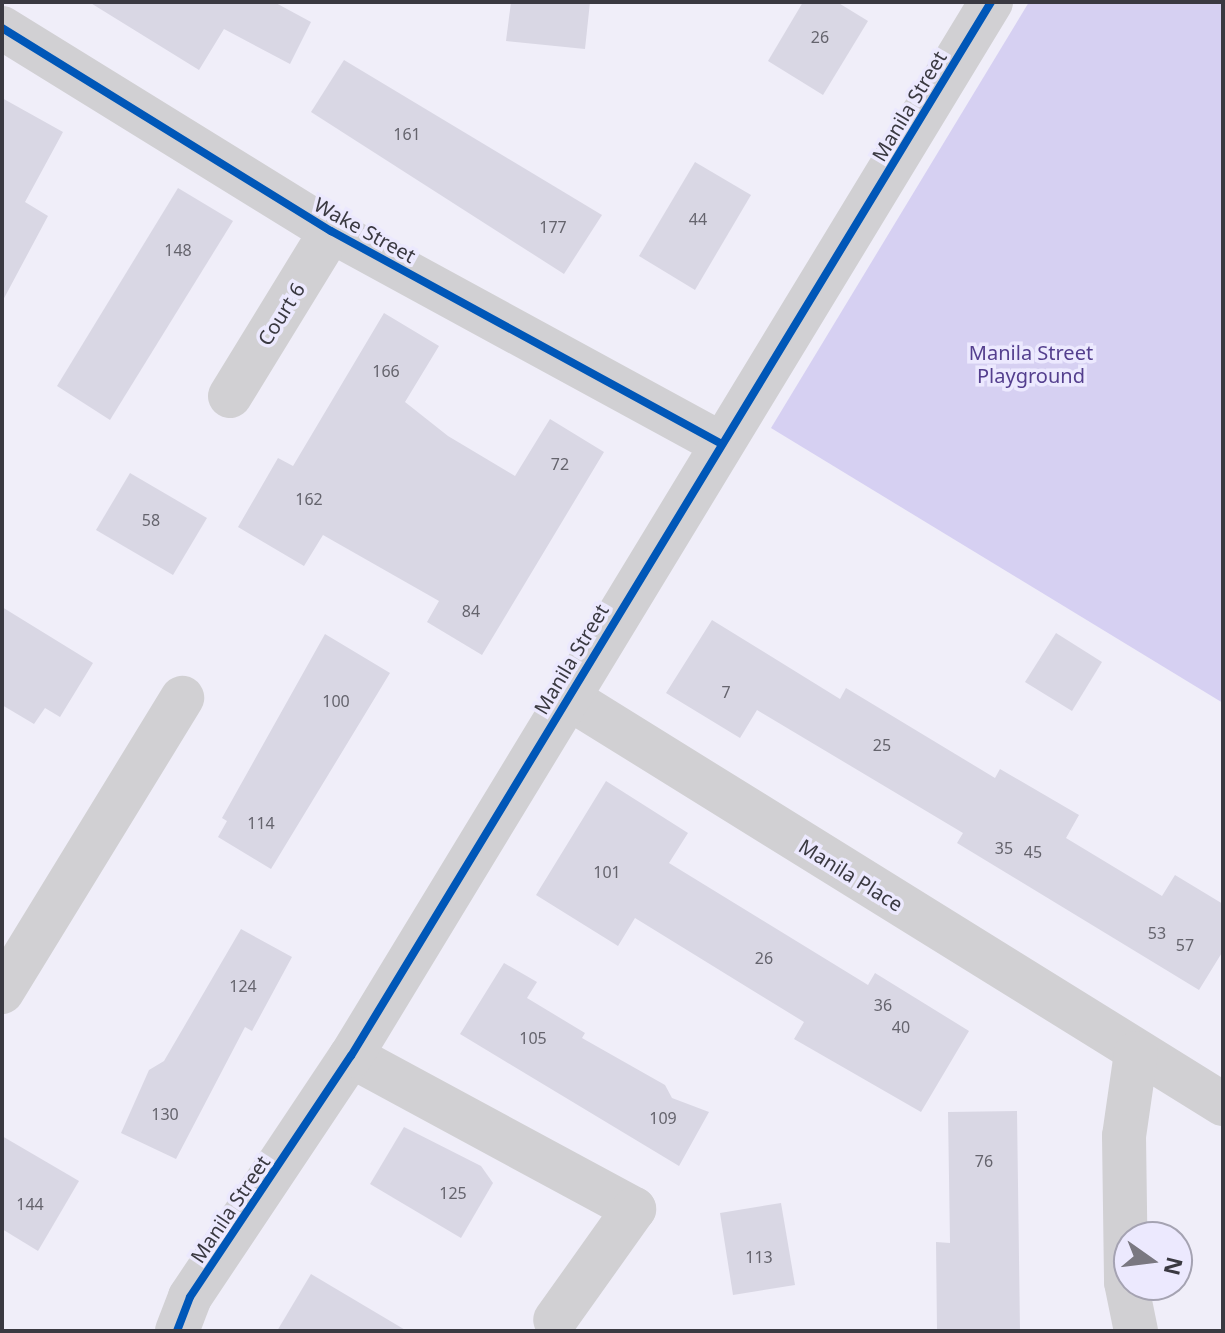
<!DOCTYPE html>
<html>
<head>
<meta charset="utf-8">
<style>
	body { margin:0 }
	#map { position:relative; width:1225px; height:1333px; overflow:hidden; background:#f0eef9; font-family:"Noto Sans",sans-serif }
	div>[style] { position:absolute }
	.green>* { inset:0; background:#d6d0f2 }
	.building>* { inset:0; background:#d9d7e4 }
	.minor>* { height:44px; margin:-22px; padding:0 22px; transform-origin:22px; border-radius:22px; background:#d1d0d3 }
	.cycleway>* { height:8px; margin:-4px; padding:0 4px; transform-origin:4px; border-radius:4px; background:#0057b8 }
	span { translate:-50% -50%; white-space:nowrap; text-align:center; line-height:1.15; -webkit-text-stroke:7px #ece9fe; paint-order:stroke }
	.number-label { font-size:16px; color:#65646d }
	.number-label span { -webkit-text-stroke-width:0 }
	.street-label { font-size:20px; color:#3a3941 }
	.park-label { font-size:20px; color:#543f8e }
	.frame { position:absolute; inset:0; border:4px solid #3a3941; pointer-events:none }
	.north { position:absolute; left:1113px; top:1221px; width:80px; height:80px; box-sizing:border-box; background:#ece9fe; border:2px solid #a5a3b2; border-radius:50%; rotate:104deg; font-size:22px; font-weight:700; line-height:32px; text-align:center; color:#3a3941 }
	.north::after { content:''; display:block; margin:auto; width:28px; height:36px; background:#7a7881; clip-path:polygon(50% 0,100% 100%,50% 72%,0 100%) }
</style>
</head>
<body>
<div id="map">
	<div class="green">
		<div style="clip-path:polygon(1029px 2px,1223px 2px,1223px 703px,771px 428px)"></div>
	</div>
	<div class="building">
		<div style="clip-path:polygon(89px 2px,274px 2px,311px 22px,290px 64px,224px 29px,199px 70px)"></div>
		<div style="clip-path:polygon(511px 2px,590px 2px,585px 49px,506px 41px)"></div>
		<div style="clip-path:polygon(803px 2px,837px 2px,868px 21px,823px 95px,768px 61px)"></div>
		<div style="clip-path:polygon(344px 60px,602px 215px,564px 274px,311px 112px)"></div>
		<div style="clip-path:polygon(2px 98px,63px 132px,25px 202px,48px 216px,2px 302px)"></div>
		<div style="clip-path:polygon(695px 162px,751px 195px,695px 290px,639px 256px)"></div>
		<div style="clip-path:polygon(178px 188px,233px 221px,110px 420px,57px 386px)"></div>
		<div style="clip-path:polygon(384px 313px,439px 346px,405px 402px,448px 436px,515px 476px,550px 419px,604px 452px,482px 655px,427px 622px,439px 601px,323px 535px,304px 566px,238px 527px,278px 458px,293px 466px)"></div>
		<div style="clip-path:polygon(130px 473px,207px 518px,173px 575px,96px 530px)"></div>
		<div style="clip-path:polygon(2px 607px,93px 663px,60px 717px,45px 708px,34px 724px,2px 705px)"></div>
		<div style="clip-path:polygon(712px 620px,840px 699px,846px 688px,995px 778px,1000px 769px,1079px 815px,1066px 838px,1162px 896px,1175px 875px,1223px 904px,1223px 951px,1199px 990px,957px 843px,963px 833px,757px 710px,740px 738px,666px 693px)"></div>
		<div style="clip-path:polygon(1056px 633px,1102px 662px,1072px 711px,1025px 682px)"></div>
		<div style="clip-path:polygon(325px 634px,390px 673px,271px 869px,218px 837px,227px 821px,222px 818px)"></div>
		<div style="clip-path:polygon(606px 781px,688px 833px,669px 863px,868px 985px,875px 973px,969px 1031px,921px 1112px,794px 1039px,804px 1022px,635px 918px,618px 946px,536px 895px)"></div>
		<div style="clip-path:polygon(241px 929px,292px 957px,252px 1031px,245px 1027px,176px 1159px,121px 1133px,149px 1070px,164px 1061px)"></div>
		<div style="clip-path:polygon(504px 963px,537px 982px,527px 998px,585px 1033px,582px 1038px,665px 1085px,672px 1098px,709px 1112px,679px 1166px,460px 1034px)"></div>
		<div style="clip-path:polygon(1017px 1111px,1020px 1331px,937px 1331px,936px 1242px,950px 1243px,948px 1112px)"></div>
		<div style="clip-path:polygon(404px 1127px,481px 1166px,493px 1183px,461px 1238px,370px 1184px)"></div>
		<div style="clip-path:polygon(2px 1136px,79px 1181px,38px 1251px,2px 1229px)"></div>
		<div style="clip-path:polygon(781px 1203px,795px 1285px,733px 1295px,720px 1213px)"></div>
		<div style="clip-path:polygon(311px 1274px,407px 1331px,277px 1331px)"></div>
	</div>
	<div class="minor">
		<div style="left:2px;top:28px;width:387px;rotate:31.7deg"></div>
		<div style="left:331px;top:231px;width:444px;rotate:28.6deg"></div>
		<div style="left:230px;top:396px;width:193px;rotate:-58.5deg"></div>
		<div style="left:567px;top:697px;width:772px;rotate:31.82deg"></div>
		<div style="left:2px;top:992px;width:345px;rotate:-58.5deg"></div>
		<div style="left:1136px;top:1053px;width:84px;rotate:98.2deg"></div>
		<div style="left:1124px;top:1136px;width:146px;rotate:89.2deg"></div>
		<div style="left:1126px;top:1282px;width:50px;rotate:78.5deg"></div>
		<div style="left:351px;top:1056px;width:322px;rotate:28.4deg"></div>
		<div style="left:634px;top:1209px;width:136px;rotate:125.4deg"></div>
		<div style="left:177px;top:1331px;width:36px;rotate:-69deg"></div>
		<div style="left:190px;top:1297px;width:290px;rotate:-56.3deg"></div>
		<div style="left:351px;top:1056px;width:1233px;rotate:-58.73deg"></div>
	</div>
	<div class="cycleway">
		<div style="left:2px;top:28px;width:387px;rotate:31.7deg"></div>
		<div style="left:331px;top:231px;width:444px;rotate:28.6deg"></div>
		<div style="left:177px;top:1331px;width:36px;rotate:-69deg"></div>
		<div style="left:190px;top:1297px;width:290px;rotate:-56.3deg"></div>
		<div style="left:351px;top:1056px;width:1233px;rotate:-58.73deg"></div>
	</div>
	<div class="number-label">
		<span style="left:820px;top:37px">26</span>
		<span style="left:407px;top:134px">161</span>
		<span style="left:698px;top:219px">44</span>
		<span style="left:553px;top:227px">177</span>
		<span style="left:178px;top:250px">148</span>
		<span style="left:386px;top:371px">166</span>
		<span style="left:560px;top:464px">72</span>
		<span style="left:309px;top:499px">162</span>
		<span style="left:151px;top:520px">58</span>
		<span style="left:471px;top:611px">84</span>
		<span style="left:726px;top:692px">7</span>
		<span style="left:336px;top:701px">100</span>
		<span style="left:882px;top:745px">25</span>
		<span style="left:261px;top:823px">114</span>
		<span style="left:1004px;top:848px">35</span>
		<span style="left:1033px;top:852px">45</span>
		<span style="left:607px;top:872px">101</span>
		<span style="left:1157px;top:933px">53</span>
		<span style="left:1185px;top:945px">57</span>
		<span style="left:764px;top:958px">26</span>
		<span style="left:243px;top:986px">124</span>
		<span style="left:883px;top:1005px">36</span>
		<span style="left:901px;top:1027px">40</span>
		<span style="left:533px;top:1038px">105</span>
		<span style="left:165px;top:1114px">130</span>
		<span style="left:663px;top:1118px">109</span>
		<span style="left:984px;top:1161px">76</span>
		<span style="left:453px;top:1193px">125</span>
		<span style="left:30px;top:1204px">144</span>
		<span style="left:759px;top:1257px">113</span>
	</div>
	<div class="street-label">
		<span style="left:909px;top:106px;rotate:-59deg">Manila Street</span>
		<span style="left:365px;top:230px;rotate:29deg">Wake Street</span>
		<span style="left:281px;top:314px;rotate:-58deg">Court 6</span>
		<span style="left:571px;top:659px;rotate:-59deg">Manila Street</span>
		<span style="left:851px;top:875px;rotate:32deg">Manila Place</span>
		<span style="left:230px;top:1209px;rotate:-56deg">Manila Street</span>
	</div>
	<div class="park-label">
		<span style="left:1031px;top:364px">Manila Street<br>Playground</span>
	</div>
	<div class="frame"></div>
	<div class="north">N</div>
</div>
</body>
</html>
